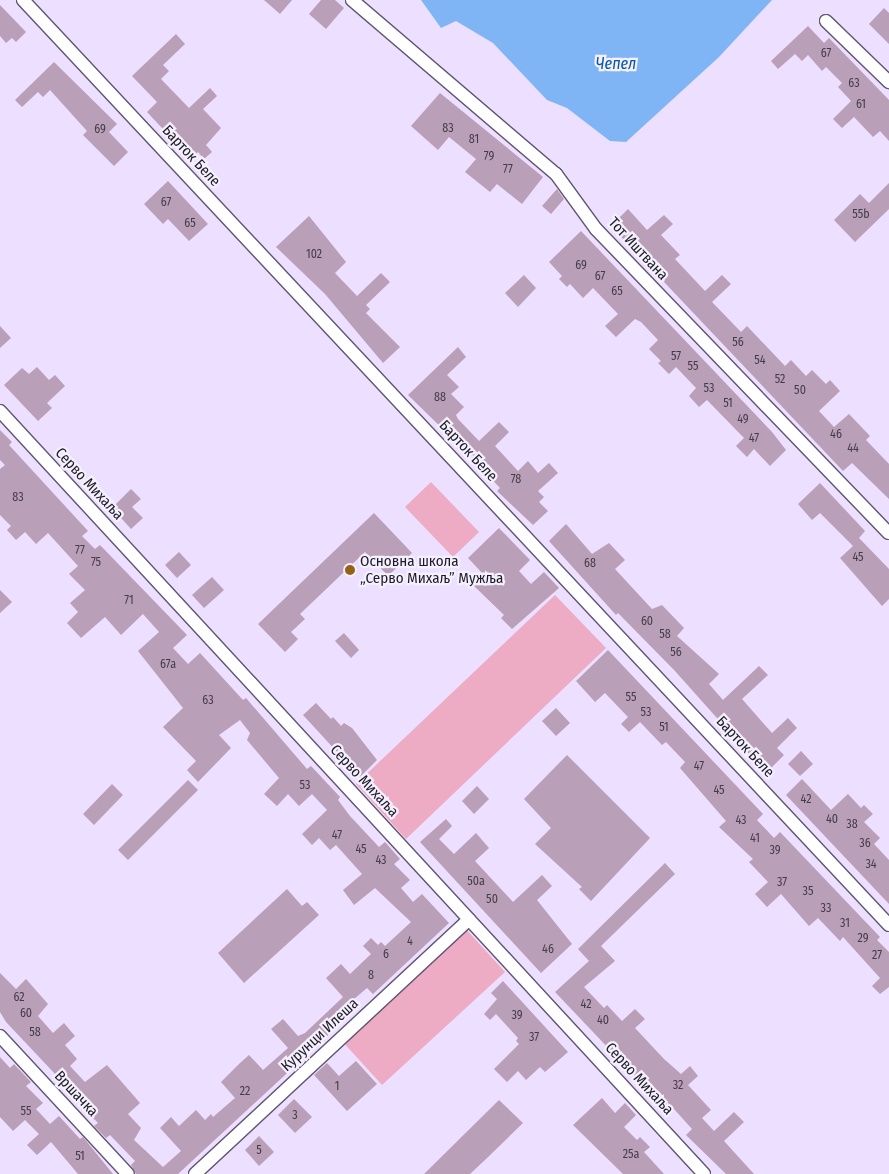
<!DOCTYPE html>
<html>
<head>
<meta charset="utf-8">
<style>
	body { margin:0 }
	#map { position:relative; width:889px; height:1174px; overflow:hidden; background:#ecdfff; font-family:"Fira Sans Condensed",sans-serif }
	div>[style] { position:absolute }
	.green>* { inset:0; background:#edabc4 }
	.water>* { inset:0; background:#7fb5f5 }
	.building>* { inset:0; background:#b99fb7 }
	.roads { filter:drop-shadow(1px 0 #615671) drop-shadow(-1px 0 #615671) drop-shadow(0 1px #615671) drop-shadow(0 -1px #615671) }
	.street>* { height:12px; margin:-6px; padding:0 6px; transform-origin:6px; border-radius:6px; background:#fff }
	.dots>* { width:14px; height:14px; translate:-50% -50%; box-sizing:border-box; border:2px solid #f5f0fd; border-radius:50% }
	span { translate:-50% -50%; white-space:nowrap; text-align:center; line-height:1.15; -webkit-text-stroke:4.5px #f5f0fd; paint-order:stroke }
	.number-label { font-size:12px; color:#453b4a }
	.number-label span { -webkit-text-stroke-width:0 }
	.street-label { font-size:15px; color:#1e1a25 }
	.poi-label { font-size:15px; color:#1e1a25 }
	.left { translate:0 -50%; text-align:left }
	.water-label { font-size:16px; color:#0557a1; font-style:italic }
</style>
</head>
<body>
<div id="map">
	<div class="green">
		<div style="clip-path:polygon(431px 482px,479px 532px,453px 557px,405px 507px)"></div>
		<div style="clip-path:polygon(555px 595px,606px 648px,406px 839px,356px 784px)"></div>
		<div style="clip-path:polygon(465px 928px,505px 972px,382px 1085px,342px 1041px)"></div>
	</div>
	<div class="water">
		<div style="clip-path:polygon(421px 0,772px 0,719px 57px,626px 142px,610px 141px,567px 108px,547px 100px,493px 43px,456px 21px,441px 28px)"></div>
	</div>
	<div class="building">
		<div style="clip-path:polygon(264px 0,292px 0,280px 14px)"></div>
		<div style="clip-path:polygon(321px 0,335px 0,344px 8px,326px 29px,309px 14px)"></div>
		<div style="clip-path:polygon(0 5px,26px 32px,16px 42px,12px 38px,6px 43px,0 36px)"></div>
		<div style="clip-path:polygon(884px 8px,889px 13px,889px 44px,869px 24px)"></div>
		<div style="clip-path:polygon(808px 26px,824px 43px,829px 38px,889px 100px,889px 141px,880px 131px,873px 137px,854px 117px,842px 128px,833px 119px,851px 101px,838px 87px,842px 83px,826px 67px,822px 71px,808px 55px,802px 61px,795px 54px,778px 69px,771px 61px)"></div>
		<div style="clip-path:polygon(176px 34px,185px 44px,163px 65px,169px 71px,161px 79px,189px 108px,210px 88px,217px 96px,203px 109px,221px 128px,206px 145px,212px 152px,204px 159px,198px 152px,191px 159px,147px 112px,157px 102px,132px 76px)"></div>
		<div style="clip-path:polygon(54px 62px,117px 124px,109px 132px,128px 152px,114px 166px,83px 135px,87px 131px,50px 90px,43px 97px,38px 92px,22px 107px,15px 100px)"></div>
		<div style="clip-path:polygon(440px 93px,543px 177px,522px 204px,497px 184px,490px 192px,465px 172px,476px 159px,449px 137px,438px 150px,411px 126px)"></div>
		<div style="clip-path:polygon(168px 181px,208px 224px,189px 241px,168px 219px,163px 224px,144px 204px)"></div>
		<div style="clip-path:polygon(889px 183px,889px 209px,855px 242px,834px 220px,860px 194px,869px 203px)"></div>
		<div style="clip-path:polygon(557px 189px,564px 199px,551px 214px,542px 206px)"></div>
		<div style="clip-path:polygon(628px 209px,647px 230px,664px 215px,673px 224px,661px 235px,680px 255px,675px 259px,705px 291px,722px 275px,731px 284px,712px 302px,741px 332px,747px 326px,785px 366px,791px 360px,806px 376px,812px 370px,826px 384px,830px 380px,840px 391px,819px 411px,834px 427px,849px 414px,870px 436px,866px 440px,889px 464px,889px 499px,852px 463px,843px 471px,611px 226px)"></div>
		<div style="clip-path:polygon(309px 216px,346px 262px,335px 273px,357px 296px,381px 273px,390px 282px,366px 305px,370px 309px,366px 313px,400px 347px,383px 363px,325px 294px,276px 247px)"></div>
		<div style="clip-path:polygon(581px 231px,772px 432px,786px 450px,770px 466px,754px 449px,747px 457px,736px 446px,744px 438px,707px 400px,699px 407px,689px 396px,696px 388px,676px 367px,669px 374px,658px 363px,661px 361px,649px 349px,658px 340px,641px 322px,635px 319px,616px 337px,605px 326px,618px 314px,593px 288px,583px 298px,570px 284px,567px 287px,559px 279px,562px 276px,549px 262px)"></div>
		<div style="clip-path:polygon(524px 275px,536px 288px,518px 307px,505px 293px)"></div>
		<div style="clip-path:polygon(0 326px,11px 338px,0 348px)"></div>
		<div style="clip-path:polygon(458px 347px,466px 357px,447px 375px,459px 387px,451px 394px,464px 407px,456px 415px,458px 419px,479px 441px,499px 422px,509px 432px,495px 446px,518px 471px,528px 461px,538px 473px,549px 463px,558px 473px,538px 491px,544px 497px,539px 502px,548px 511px,533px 525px,497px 491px,500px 488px,484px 471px,486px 469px,464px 446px,460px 450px,447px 437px,449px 435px,408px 395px)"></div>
		<div style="clip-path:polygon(37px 367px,49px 380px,55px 375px,65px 386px,47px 403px,52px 408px,38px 421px,4px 385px,22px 368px,29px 374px)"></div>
		<div style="clip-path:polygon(0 430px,12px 442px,9px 445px,88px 531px,82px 536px,95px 549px,100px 545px,187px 635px,173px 648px,188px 664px,200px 653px,243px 700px,246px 698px,307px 769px,311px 766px,340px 797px,338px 800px,350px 816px,379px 847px,385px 842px,400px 859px,394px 864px,410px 880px,401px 888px,413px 902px,422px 894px,449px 923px,373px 994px,367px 988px,347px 1005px,353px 1012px,178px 1174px,136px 1174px,131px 1165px,135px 1161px,110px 1135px,106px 1138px,94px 1126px,98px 1123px,71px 1095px,73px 1093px,6px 1022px,0 1012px,0 973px,16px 989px,26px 979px,48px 1004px,38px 1016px,53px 1033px,64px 1023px,75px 1036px,65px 1045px,77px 1059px,70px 1066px,85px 1082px,107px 1065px,140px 1103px,128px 1114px,141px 1128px,134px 1140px,163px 1167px,181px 1151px,160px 1128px,171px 1117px,179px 1126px,196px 1110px,205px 1120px,211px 1114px,213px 1117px,235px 1098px,221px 1082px,239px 1064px,249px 1055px,263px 1070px,288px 1048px,271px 1029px,283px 1019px,298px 1036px,305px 1033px,343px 997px,326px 978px,341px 964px,350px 974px,371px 954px,363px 946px,371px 938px,378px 945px,381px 942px,385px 946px,411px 922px,375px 888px,354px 905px,343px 890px,362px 874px,336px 845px,330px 850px,319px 838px,312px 845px,302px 834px,327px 810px,312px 794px,299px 806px,288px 794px,277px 806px,264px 794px,279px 778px,247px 740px,250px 733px,240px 720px,219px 735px,231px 748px,198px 782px,187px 770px,196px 761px,163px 727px,183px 708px,138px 651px,159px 632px,143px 614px,121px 635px,105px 617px,81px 638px,67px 623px,78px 612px,70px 603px,85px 590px,69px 574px,78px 566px,48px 533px,36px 544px,25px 532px,16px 540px,7px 530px,11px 526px,0 515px,0 469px,5px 465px,0 460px)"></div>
		<div style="clip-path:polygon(820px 483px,865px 531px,859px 538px,889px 569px,889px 599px,882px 606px,840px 558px,853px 546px,820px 513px,812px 520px,798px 504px)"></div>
		<div style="clip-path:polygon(131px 489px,141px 499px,132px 507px,143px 518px,131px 529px,112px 508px)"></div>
		<div style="clip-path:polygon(374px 513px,412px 553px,388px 576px,365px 552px,300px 614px,305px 619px,291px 632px,298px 639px,285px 652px,258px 624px)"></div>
		<div style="clip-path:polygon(566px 524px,592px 554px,609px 543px,625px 560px,615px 569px,652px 609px,662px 605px,684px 628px,677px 636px,719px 674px,709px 684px,723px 700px,759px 666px,768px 675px,742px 699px,772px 733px,788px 718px,797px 728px,777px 748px,784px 755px,766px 773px,675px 671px,618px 613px,616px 615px,549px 541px)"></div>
		<div style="clip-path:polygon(499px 528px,530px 560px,519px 571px,531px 584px,544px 572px,559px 588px,512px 629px,501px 618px,504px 615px,473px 585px,484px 575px,468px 558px)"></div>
		<div style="clip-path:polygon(179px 552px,191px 565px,177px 578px,165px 565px)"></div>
		<div style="clip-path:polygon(212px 577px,224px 590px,204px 608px,192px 595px)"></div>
		<div style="clip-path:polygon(0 590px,12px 602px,0 613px)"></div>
		<div style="clip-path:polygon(344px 633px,359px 650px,351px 658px,335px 641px)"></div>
		<div style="clip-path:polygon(608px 650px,763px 814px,757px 820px,774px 838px,780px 832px,880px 937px,877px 940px,889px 952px,889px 987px,880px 994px,872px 986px,880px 978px,843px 937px,840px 941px,818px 918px,809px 926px,781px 894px,767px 907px,755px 894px,768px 882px,749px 862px,753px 859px,719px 827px,726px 821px,680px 768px,685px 762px,666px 742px,662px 745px,640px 722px,629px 732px,621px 724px,628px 717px,605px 693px,595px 702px,576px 681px)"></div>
		<div style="clip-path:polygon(316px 703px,331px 719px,333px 717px,341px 726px,344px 723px,352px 728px,377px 760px,360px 777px,303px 715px)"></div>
		<div style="clip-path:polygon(556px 708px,570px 723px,556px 736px,542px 721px)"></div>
		<div style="clip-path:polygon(801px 751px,813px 764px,800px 776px,788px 764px)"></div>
		<div style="clip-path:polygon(567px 755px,650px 838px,591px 901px,579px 889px,582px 887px,535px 844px,551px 828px,524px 799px)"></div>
		<div style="clip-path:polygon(802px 779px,831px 810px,848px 794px,861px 808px,864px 805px,873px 814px,864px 822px,880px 838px,874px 844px,889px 860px,889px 904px,786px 795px)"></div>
		<div style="clip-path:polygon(188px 780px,198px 790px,128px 860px,118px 850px)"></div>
		<div style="clip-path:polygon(112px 784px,123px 795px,94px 825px,83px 814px)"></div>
		<div style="clip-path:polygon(477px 786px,489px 799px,474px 814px,462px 801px)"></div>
		<div style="clip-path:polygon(446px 819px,452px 826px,439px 839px,454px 854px,476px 833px,489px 848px,475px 861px,513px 902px,542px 875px,552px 886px,537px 900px,572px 944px,541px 973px,420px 842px)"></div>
		<div style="clip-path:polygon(665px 863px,675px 874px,601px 946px,615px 961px,584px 987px,604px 1008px,607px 1005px,622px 1021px,635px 1009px,645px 1019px,635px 1028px,664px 1059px,681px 1074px,690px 1066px,698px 1076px,688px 1085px,711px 1110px,702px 1118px,714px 1131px,734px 1112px,744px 1122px,724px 1141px,754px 1174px,726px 1174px,686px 1135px,692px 1129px,674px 1109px,670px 1113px,555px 992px,589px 961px,578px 949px)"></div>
		<div style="clip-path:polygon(287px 889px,302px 906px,307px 902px,319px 915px,244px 983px,218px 953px)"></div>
		<div style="clip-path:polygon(503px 981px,568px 1052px,545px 1072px,540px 1067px,526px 1080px,518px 1071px,507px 1082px,494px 1069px,519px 1044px,516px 1041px,518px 1038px,496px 1014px,490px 1020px,484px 1014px,497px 999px,491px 993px)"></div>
		<div style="clip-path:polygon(0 1057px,10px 1068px,14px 1064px,31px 1082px,26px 1086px,43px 1103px,36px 1109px,50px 1124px,59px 1116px,80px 1139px,83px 1137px,113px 1174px,78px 1174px,51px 1142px,37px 1155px,27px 1145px,39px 1134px,25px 1120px,13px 1131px,0 1117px)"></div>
		<div style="clip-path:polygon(356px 1061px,377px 1084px,347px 1111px,314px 1075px,327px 1063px,339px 1076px)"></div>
		<div style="clip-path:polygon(602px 1098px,615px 1113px,625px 1103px,636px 1115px,624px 1127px,637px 1140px,640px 1137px,650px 1147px,644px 1152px,664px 1174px,623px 1174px,573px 1125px)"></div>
		<div style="clip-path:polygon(294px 1099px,312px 1117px,295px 1133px,278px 1115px)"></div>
		<div style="clip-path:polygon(499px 1100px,523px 1123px,486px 1159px,470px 1174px,424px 1174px)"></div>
		<div style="clip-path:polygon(259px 1136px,274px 1152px,259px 1166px,245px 1150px)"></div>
	</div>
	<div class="roads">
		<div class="street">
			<div style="left:23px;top:0;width:1267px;rotate:46.89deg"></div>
			<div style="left:352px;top:0;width:268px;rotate:40.5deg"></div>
			<div style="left:556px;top:174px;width:68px;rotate:54deg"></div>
			<div style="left:596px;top:229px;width:422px;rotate:46.1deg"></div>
			<div style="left:826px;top:21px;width:88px;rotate:44.1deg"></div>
			<div style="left:0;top:411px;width:1038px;rotate:47.3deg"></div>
			<div style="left:0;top:1036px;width:188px;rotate:47.2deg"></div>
			<div style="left:195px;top:1174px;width:374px;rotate:-42.9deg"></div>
		</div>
	</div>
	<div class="dots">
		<div style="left:350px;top:570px;background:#956215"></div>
	</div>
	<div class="number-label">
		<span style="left:826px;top:54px">67</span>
		<span style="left:854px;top:84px">63</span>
		<span style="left:861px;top:105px">61</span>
		<span style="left:448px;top:129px">83</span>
		<span style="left:100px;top:130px">69</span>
		<span style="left:474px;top:140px">81</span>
		<span style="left:489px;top:157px">79</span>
		<span style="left:508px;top:170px">77</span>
		<span style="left:166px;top:203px">67</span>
		<span style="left:861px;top:215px">55b</span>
		<span style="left:190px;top:224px">65</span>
		<span style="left:314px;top:255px">102</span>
		<span style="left:581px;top:266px">69</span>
		<span style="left:600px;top:277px">67</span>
		<span style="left:617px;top:292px">65</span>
		<span style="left:738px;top:343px">56</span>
		<span style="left:676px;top:357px">57</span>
		<span style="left:760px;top:361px">54</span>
		<span style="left:693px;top:367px">55</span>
		<span style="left:780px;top:380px">52</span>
		<span style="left:709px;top:389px">53</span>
		<span style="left:800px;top:391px">50</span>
		<span style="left:440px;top:398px">88</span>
		<span style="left:728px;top:404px">51</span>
		<span style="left:743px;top:420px">49</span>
		<span style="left:836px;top:435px">46</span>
		<span style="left:754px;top:439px">47</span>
		<span style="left:853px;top:449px">44</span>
		<span style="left:516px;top:480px">78</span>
		<span style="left:18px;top:498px">83</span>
		<span style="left:80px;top:551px">77</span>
		<span style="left:858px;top:558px">45</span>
		<span style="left:96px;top:563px">75</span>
		<span style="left:590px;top:564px">68</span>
		<span style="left:129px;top:601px">71</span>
		<span style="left:647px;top:622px">60</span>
		<span style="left:665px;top:635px">58</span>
		<span style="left:676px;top:653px">56</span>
		<span style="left:168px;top:665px">67a</span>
		<span style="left:631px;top:698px">55</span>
		<span style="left:208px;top:701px">63</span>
		<span style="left:646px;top:713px">53</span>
		<span style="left:664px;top:728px">51</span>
		<span style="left:699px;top:767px">47</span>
		<span style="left:305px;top:786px">53</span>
		<span style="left:719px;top:791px">45</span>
		<span style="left:806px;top:800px">42</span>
		<span style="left:832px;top:820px">40</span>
		<span style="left:741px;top:821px">43</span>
		<span style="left:852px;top:825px">38</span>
		<span style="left:337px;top:836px">47</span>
		<span style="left:755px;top:839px">41</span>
		<span style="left:865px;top:844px">36</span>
		<span style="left:361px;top:850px">45</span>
		<span style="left:775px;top:851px">39</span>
		<span style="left:381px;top:861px">43</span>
		<span style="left:871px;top:865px">34</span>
		<span style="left:476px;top:882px">50a</span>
		<span style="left:782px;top:883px">37</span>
		<span style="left:808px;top:892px">35</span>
		<span style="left:492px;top:900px">50</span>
		<span style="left:826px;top:909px">33</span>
		<span style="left:845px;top:924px">31</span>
		<span style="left:863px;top:939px">29</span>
		<span style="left:410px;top:942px">4</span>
		<span style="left:548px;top:950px">46</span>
		<span style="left:386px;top:955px">6</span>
		<span style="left:877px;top:956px">27</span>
		<span style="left:371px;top:976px">8</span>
		<span style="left:19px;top:998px">62</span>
		<span style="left:586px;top:1005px">42</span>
		<span style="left:26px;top:1014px">60</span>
		<span style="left:517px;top:1016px">39</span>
		<span style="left:603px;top:1021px">40</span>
		<span style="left:35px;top:1033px">58</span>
		<span style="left:534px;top:1038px">37</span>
		<span style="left:678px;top:1086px">32</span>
		<span style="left:337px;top:1087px">1</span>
		<span style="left:245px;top:1092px">22</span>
		<span style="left:26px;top:1112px">55</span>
		<span style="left:295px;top:1116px">3</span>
		<span style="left:259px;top:1151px">5</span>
		<span style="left:631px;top:1155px">25a</span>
		<span style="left:80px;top:1157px">51</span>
	</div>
	<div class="street-label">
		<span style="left:191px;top:156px;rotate:47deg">Барток Беле</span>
		<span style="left:638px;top:249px;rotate:47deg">Тот Иштвана</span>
		<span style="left:468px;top:451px;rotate:47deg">Барток Беле</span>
		<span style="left:89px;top:484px;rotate:47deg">Серво Михаља</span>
		<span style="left:745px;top:747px;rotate:47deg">Барток Беле</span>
		<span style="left:364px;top:781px;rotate:47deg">Серво Михаља</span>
		<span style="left:320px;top:1035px;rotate:-43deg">Курунци Илеша</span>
		<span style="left:639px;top:1079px;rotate:47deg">Серво Михаља</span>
		<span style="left:76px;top:1094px;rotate:47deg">Вршачка</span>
	</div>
	<div class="poi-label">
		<span class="left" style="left:360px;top:570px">Основна школа<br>„Серво Михаљ” Мужља</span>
	</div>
	<div class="water-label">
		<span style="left:616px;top:64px">Чепел</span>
	</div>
</div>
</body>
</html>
